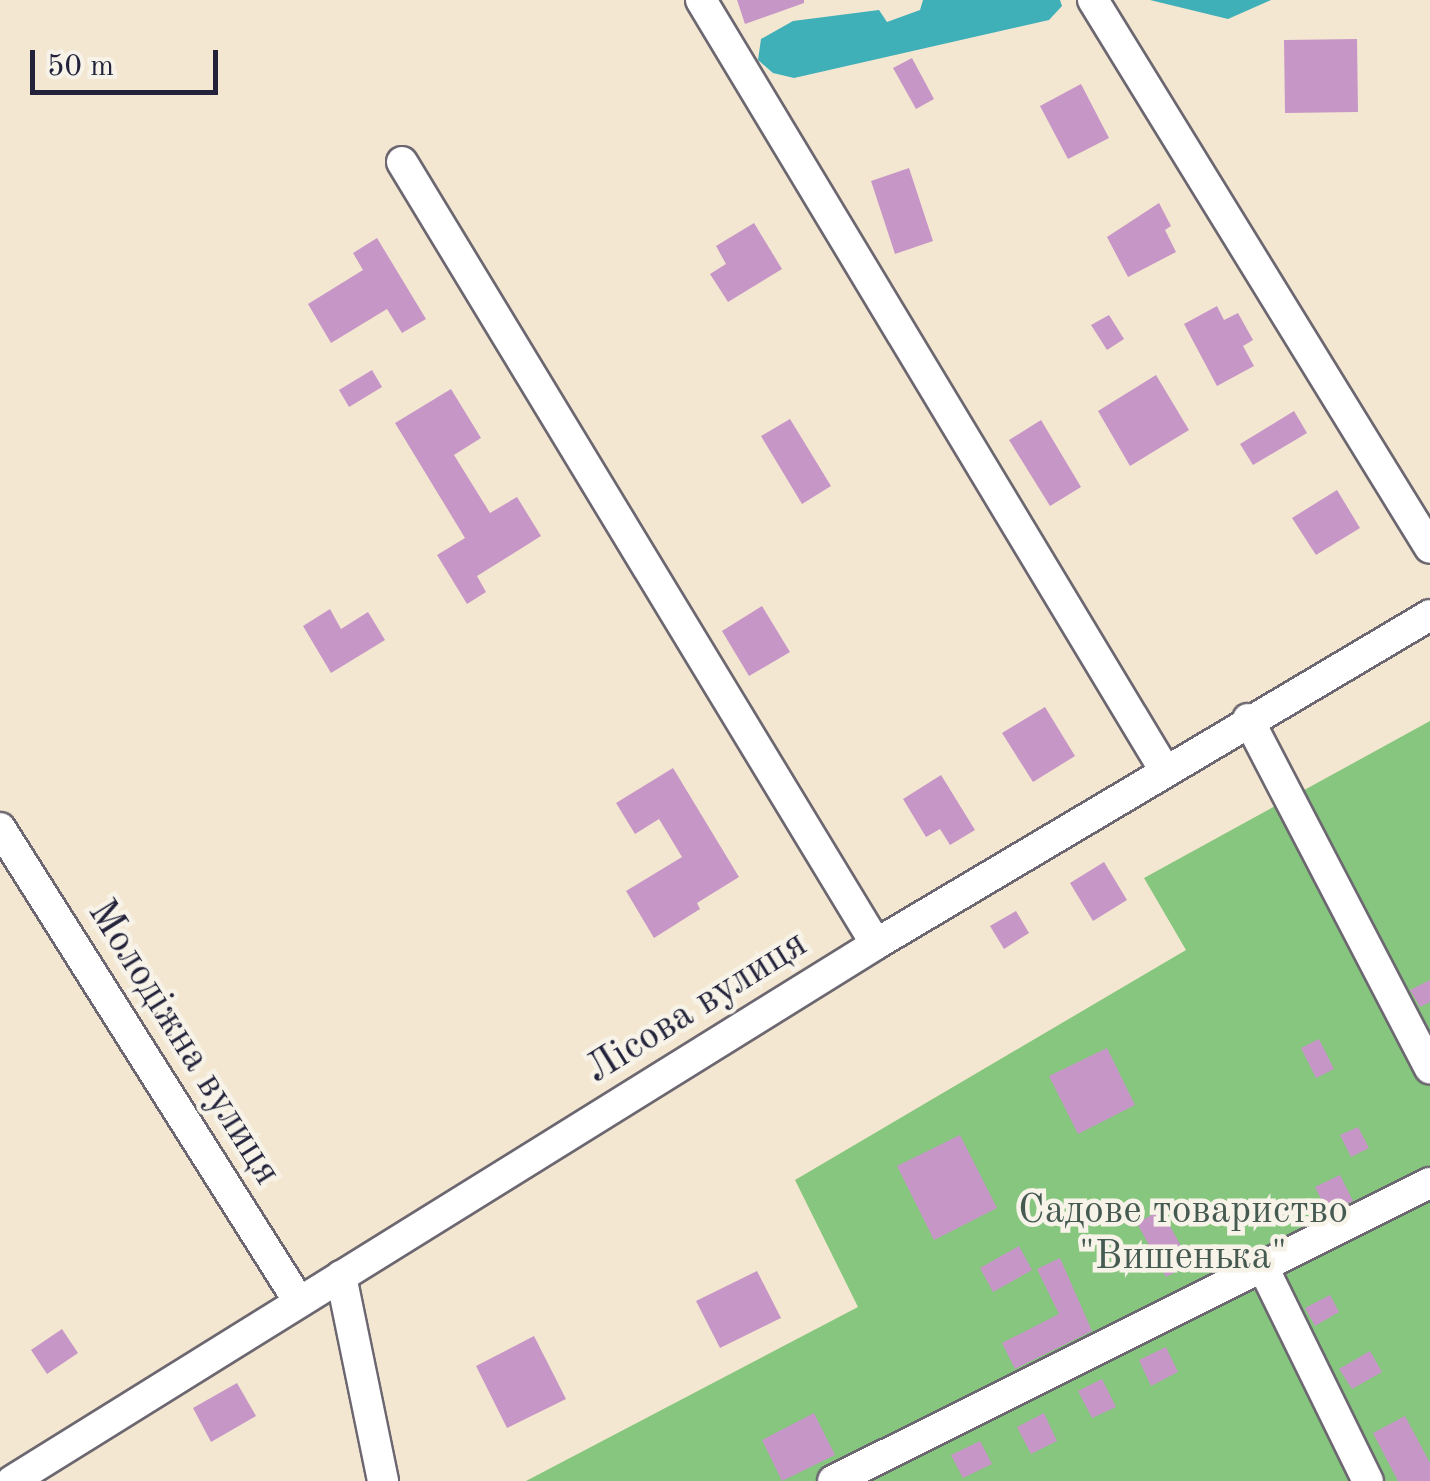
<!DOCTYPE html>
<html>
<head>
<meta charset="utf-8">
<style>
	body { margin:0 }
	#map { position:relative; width:1430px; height:1481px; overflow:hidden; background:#f4e7d1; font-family:"Old Standard TT",serif }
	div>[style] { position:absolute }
	.green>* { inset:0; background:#86c67e }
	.water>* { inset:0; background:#3fafb8 }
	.building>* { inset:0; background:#c696c7 }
	.roads { filter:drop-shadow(2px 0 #6c6770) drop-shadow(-2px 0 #6c6770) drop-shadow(0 2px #6c6770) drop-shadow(0 -2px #6c6770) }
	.minor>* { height:30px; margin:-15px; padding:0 15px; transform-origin:15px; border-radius:15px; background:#fff }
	span { translate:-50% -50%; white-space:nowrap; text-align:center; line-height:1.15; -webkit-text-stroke:9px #f7f3e8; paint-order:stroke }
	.street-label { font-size:40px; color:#22223b }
	.park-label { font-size:40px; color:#455b52 }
	.scale { position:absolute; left:30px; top:50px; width:188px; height:45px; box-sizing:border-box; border:5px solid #22223b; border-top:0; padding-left:12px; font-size:30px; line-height:35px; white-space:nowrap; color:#22223b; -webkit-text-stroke:8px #f7f3e8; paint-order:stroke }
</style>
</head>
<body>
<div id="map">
	<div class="green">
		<div style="clip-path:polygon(1430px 721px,1430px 1481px,526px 1481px,858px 1307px,795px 1180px,1186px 950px,1144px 878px)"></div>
	</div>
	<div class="water">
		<div style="clip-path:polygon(923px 0,1060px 0,1062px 6px,1049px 20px,794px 78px,773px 73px,758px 60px,761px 39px,793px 21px,879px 10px,887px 22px,920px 10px)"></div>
		<div style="clip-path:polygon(1150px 0,1271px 0,1228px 19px)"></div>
	</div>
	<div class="building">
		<div style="clip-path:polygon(737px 0,804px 0,804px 3px,745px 24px)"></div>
		<div style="clip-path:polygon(1357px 39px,1358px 112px,1285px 113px,1284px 40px)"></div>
		<div style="clip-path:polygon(912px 58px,934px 99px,916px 109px,893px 68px)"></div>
		<div style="clip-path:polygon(1081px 84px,1109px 138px,1068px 159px,1040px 106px)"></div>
		<div style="clip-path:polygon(909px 168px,933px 241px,895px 254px,871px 181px)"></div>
		<div style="clip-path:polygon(1159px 203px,1171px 226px,1165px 230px,1176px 252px,1128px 277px,1107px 237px)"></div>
		<div style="clip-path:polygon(754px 223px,782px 269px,728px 302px,710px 274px,726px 264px,716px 246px)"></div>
		<div style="clip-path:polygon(377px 238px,426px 319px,402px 333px,387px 309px,331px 343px,308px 304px,363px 270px,353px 253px)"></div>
		<div style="clip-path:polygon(1217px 306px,1224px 320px,1238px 313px,1253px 340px,1243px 346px,1254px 366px,1217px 386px,1184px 324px)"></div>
		<div style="clip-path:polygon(1109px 315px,1124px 339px,1107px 350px,1091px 325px)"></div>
		<div style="clip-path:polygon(372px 370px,382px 387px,349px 407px,339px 390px)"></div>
		<div style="clip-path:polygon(1156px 375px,1189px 430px,1130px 466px,1098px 411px)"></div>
		<div style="clip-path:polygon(451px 389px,481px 438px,454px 455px,490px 513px,517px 497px,541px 536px,477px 576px,486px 592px,467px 604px,437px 555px,465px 538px,395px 423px)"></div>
		<div style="clip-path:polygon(1294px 411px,1307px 433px,1253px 465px,1240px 444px)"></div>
		<div style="clip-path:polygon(790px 419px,831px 486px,802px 504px,761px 436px)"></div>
		<div style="clip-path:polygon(1041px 420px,1081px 487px,1050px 506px,1009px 440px)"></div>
		<div style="clip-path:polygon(1337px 490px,1360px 528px,1316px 555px,1292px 518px)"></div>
		<div style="clip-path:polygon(762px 606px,790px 652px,749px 676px,722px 631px)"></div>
		<div style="clip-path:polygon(330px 609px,341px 629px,368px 612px,385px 640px,331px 673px,303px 626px)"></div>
		<div style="clip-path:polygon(1045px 707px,1075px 756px,1033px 782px,1002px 733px)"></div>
		<div style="clip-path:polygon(673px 768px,739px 877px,697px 903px,700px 909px,654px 938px,626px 891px,682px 857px,659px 819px,635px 834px,616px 803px)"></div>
		<div style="clip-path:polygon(941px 775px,975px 830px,950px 845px,940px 829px,926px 837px,903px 799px)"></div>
		<div style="clip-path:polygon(1104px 862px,1127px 900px,1093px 921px,1070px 883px)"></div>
		<div style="clip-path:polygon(1016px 911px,1029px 933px,1004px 949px,990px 926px)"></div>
		<div style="clip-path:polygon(1430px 980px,1430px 1002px,1420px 1007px,1410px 990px)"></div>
		<div style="clip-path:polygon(1319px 1039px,1334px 1069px,1316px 1078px,1301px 1048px)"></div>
		<div style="clip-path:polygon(1107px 1048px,1135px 1105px,1078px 1134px,1049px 1076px)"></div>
		<div style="clip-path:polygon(1358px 1127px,1369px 1148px,1351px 1157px,1340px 1135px)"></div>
		<div style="clip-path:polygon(960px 1135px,997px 1208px,934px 1240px,897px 1166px)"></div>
		<div style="clip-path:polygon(1340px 1175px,1353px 1201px,1328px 1213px,1315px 1187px)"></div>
		<div style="clip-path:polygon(1161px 1210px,1191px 1264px,1166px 1277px,1137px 1223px)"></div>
		<div style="clip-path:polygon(1019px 1246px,1032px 1270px,993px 1292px,980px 1268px)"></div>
		<div style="clip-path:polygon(1060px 1258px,1092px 1331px,1015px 1369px,1002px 1343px,1059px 1314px,1037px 1269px)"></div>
		<div style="clip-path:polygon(757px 1271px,781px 1318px,720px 1348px,696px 1301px)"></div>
		<div style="clip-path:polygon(1330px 1295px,1339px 1312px,1315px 1326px,1305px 1308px)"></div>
		<div style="clip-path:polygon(62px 1329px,78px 1353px,47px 1374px,31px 1350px)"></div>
		<div style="clip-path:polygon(534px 1336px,566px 1399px,507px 1428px,476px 1366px)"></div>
		<div style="clip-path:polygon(1166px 1347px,1178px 1372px,1151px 1386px,1139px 1360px)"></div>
		<div style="clip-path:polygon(1370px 1351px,1382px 1372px,1352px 1389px,1339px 1369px)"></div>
		<div style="clip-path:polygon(1102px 1379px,1116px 1407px,1092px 1418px,1078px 1391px)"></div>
		<div style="clip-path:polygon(237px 1383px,256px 1416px,211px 1442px,193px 1408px)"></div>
		<div style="clip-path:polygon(814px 1413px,835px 1455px,782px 1481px,762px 1440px)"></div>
		<div style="clip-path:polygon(1044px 1413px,1057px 1441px,1031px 1454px,1017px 1427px)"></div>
		<div style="clip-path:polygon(1405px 1416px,1430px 1463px,1430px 1481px,1398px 1481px,1373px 1433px)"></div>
		<div style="clip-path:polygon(980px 1441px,992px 1464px,963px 1478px,951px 1455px)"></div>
	</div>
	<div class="roads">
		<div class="minor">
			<div style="left:701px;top:0;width:898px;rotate:58.95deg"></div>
			<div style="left:1093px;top:0;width:643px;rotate:58.41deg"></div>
			<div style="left:402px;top:162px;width:914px;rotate:58.78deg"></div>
			<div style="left:1248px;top:719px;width:394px;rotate:62.5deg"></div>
			<div style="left:0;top:828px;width:558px;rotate:57.73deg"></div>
			<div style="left:1263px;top:1267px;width:238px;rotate:63.9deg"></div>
			<div style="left:341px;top:1276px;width:209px;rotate:78.4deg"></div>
			<div style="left:12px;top:1481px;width:1017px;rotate:-31.86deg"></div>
			<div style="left:876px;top:944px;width:644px;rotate:-30.7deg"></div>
			<div style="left:833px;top:1481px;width:667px;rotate:-26.53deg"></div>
		</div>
	</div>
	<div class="street-label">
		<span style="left:697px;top:1008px;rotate:-32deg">Лісова вулиця</span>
		<span style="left:183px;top:1043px;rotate:58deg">Молодіжна вулиця</span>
	</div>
	<div class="park-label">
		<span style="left:1183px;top:1235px">Садове товариство<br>"Вишенька"</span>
	</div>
	<div class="scale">50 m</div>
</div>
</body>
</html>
